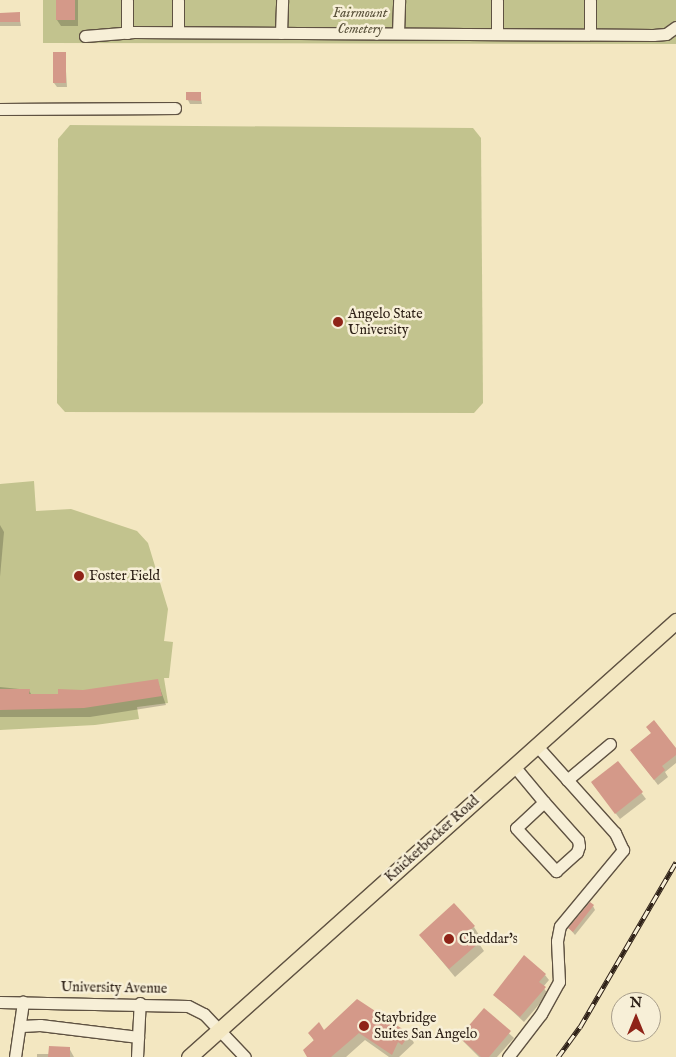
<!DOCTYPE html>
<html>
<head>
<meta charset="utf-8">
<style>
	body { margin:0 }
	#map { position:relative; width:676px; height:1057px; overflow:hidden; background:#f3e7c1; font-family:"IM FELL English",serif }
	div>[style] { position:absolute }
	.green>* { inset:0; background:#c2c38e }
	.shadow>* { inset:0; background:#0003 }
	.building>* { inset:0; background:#d49989 }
	.roads { filter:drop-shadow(1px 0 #5f5242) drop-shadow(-1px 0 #5f5242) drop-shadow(0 1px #5f5242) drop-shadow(0 -1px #5f5242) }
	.minor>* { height:11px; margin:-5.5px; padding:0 5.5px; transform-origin:5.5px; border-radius:5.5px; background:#f7efd7 }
	.major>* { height:15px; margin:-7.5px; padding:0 7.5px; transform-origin:7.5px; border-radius:7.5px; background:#f3e7c1 }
	.rail>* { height:5px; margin-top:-2.5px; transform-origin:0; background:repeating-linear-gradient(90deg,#f7efd7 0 9px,#2e2117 0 18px); box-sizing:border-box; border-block:1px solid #2e2117 }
	.dots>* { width:14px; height:14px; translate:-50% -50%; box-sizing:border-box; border:2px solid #f7efd7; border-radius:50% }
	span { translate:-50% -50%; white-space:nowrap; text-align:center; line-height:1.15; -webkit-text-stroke:5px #f7efd7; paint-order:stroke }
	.park-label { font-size:14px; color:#5a523b; font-style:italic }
	.poi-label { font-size:14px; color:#2e2117 }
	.left { translate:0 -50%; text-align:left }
	.street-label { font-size:14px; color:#2e2117 }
	.north { position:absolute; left:611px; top:992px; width:50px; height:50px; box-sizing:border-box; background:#f7efd7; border:1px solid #a79d8a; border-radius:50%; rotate:0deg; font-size:14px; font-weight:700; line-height:20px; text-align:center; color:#2e2117 }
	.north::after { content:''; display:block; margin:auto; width:18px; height:22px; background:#8f2418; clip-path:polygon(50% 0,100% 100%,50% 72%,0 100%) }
</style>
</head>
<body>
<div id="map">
	<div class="green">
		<div style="clip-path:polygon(43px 0,676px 0,676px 44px,43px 43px)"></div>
		<div style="clip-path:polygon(70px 125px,473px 128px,481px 138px,483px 403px,474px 413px,65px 412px,57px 403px,58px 139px)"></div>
		<div style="clip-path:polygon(34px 481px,36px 511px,71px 509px,137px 531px,148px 543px,168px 609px,164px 641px,173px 642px,169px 678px,164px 678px,168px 703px,137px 707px,139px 719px,95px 725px,0 730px,0 484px)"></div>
	</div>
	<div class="shadow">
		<div style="clip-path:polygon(57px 0,78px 0,78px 26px,61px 26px,57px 20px)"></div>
		<div style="clip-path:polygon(0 14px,19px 14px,21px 26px,0 26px)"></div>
		<div style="clip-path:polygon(65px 54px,67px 87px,57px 87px,54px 83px)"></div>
		<div style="clip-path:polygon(200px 93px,202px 104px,190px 104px,188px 100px)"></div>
		<div style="clip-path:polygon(0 525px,4px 532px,0 577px)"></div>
		<div style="clip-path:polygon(157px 680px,166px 705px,90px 717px,0 717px,0 687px,29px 690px,32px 696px,59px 696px)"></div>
		<div style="clip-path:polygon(647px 727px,676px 750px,676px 763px,665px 772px,668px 777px,658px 785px,631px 750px,652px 734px)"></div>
		<div style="clip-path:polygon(618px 762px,646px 799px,620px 819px,592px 783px)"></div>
		<div style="clip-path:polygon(593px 906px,595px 910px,575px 935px,569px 928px)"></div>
		<div style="clip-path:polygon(474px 927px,479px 935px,475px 938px,484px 951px,455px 977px,420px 935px)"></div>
		<div style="clip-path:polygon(545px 975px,549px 980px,543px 987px,548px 994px,524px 1022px,495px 995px)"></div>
		<div style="clip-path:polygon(484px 1010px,514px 1038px,497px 1057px,479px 1057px,460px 1038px)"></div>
		<div style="clip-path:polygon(324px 1031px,409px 1034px,414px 1043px,399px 1057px,389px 1057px,365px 1040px,346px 1057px,308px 1057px,314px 1041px,310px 1034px)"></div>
		<div style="clip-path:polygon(69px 1048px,74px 1057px,37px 1057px,37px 1054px,50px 1054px)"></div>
	</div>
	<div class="building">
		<div style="clip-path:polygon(56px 0,75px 0,75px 20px,56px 20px)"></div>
		<div style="clip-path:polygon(20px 12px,20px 22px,0 22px,0 13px)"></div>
		<div style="clip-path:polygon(53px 52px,66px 52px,66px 83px,53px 83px)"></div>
		<div style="clip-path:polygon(186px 92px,201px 92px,201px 101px,186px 100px)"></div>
		<div style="clip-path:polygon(158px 679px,162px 696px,84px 708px,0 710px,0 689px,30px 689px,29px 694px,58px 694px,58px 689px,83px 690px)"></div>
		<div style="clip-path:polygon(654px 720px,676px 748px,676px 755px,662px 766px,665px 770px,654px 780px,630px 750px,651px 733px,646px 727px)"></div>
		<div style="clip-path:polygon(618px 761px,643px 792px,615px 814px,591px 782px)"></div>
		<div style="clip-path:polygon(590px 902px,594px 905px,573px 932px,568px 928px)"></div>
		<div style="clip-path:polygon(454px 903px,475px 926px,470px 930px,480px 942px,449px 969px,419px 935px)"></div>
		<div style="clip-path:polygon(524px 955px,546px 974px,539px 982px,546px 987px,520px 1017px,493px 995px)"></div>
		<div style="clip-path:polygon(357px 999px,410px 1034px,402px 1045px,398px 1042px,392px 1055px,359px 1033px,331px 1057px,307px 1057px,303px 1050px,314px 1040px,308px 1033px,319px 1022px,324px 1030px)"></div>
		<div style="clip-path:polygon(484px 1008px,511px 1031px,489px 1057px,481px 1057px,459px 1037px)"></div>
		<div style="clip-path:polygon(49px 1046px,70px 1047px,70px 1057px,48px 1057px)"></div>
	</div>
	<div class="roads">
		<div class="minor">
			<div style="left:127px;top:0;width:33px;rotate:90deg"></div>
			<div style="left:178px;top:32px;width:32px;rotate:-90deg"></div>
			<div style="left:281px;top:33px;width:33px;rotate:-88deg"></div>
			<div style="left:398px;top:33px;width:33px;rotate:-88deg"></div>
			<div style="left:497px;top:34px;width:34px;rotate:-90deg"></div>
			<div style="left:590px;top:34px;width:34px;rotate:-90deg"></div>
			<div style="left:85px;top:36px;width:49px;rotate:-4.7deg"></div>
			<div style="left:134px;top:32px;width:519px;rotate:0.33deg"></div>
			<div style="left:653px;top:35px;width:13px;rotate:-4deg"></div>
			<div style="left:666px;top:34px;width:12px;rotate:-35deg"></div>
			<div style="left:0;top:109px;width:175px;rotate:-0.3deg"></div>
			<div style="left:514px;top:766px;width:47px;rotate:50.2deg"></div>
			<div style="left:544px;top:802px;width:38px;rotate:137deg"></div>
			<div style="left:516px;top:828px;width:59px;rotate:47.1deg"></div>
			<div style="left:556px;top:871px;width:28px;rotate:-42deg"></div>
			<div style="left:577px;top:852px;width:6px;rotate:-72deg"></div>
			<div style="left:579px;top:846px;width:6px;rotate:-99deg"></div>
			<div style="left:578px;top:840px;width:51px;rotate:-131.8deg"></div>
			<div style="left:567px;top:780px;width:56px;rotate:-39.9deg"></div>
			<div style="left:0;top:1002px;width:188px;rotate:1.2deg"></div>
			<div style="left:188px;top:1006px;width:18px;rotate:27deg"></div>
			<div style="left:204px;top:1014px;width:59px;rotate:46.4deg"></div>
			<div style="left:22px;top:1026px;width:18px;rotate:-3deg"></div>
			<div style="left:40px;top:1025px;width:99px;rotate:7deg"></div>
			<div style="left:138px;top:1037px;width:34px;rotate:-87deg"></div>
			<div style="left:15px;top:1057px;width:56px;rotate:-81.7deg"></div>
			<div style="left:137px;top:1057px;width:20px;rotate:-87deg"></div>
			<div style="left:508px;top:1057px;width:54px;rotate:-52.5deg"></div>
			<div style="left:541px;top:1014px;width:37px;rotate:-61deg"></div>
			<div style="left:559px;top:982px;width:41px;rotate:-92.8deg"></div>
			<div style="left:557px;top:941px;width:15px;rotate:-79deg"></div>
			<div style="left:560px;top:926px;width:99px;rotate:-50.3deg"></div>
			<div style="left:623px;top:850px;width:19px;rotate:-115deg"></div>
			<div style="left:615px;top:833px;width:117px;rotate:-131.9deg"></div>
		</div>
		<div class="major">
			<div style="left:189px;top:1057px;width:654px;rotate:-41.84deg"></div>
		</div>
	</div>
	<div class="rail">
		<div style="left:558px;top:1057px;width:37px;rotate:-54deg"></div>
		<div style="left:580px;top:1027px;width:191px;rotate:-59.8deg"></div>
	</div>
	<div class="dots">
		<div style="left:338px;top:322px;background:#8f2418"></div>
		<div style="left:79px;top:576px;background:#8f2418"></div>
		<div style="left:449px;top:939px;background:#8f2418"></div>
		<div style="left:364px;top:1026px;background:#8f2418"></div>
	</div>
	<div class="park-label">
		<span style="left:360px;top:21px">Fairmount<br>Cemetery</span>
	</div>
	<div class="poi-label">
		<span class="left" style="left:348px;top:322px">Angelo State<br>University</span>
		<span class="left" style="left:89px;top:576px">Foster Field</span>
		<span class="left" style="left:459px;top:939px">Cheddar's</span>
		<span class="left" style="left:374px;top:1026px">Staybridge<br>Suites San Angelo</span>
	</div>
	<div class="street-label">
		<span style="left:432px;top:839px;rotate:-42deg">Knickerbocker Road</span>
		<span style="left:114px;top:988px;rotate:1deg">University Avenue</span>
	</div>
	<div class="north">N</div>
</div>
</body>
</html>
